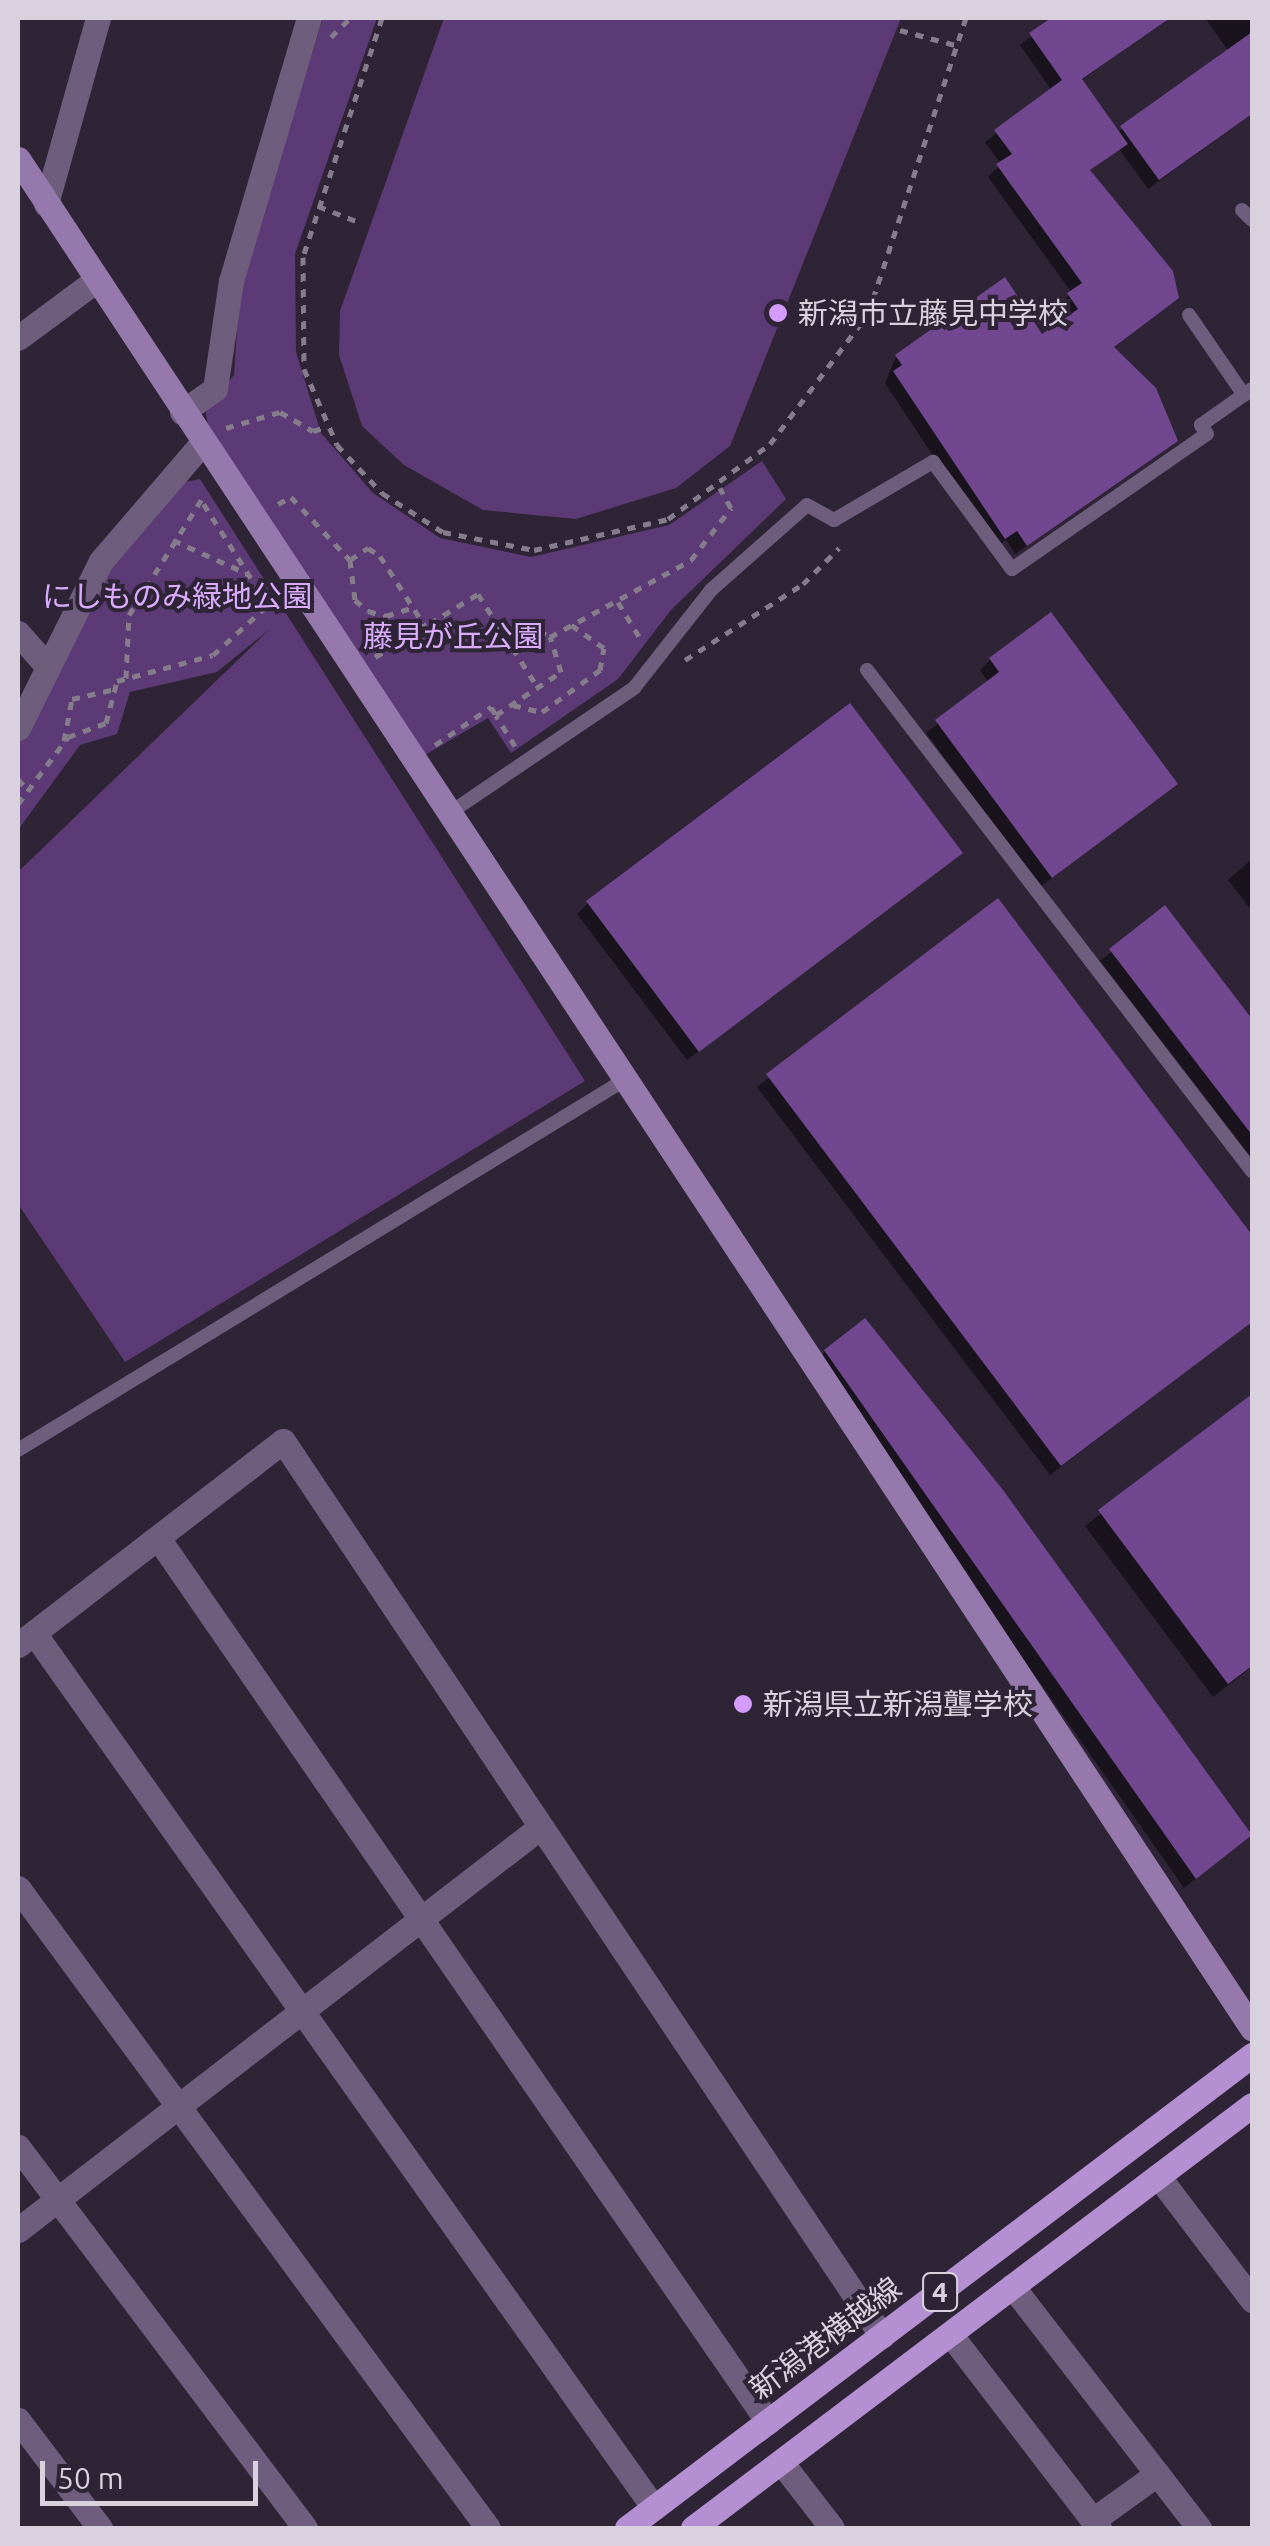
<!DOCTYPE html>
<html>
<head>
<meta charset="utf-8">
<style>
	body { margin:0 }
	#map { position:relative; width:1270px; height:2546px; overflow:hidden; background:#2e2436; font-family:Ubuntu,"Noto Sans JP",sans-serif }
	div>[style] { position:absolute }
	.green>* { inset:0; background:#5c3a75 }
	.shadow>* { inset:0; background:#0007 }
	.building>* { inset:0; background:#714790 }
	.path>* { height:5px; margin-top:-2.5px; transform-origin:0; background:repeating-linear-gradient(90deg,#867d8c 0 8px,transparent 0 16px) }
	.lane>* { height:14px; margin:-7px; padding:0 7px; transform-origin:7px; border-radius:7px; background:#6e5d7d }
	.street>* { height:25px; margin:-12.5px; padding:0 12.5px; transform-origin:12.5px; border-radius:12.5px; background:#6e5d7d }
	.secondary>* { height:25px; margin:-12.5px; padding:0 12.5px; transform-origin:12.5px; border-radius:12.5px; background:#9579ac }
	.primary>* { height:25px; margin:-12.5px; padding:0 12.5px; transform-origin:12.5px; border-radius:12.5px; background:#b48fd1 }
	.dots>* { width:28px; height:28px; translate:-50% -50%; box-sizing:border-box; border:5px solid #2e2436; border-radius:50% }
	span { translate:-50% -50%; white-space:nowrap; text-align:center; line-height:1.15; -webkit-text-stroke:8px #2e2436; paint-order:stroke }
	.shield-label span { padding:2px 8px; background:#2e2436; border:2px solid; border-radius:8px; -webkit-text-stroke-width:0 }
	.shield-label { font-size:28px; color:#d9d2de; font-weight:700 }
	.poi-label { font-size:30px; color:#d9d2de }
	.left { translate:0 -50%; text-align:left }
	.park-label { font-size:30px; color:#d9acfd }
	.street-label { font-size:30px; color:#d9d2de }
	.frame { position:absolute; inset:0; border:20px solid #d9d2de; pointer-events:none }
	.scale { position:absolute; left:40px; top:2461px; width:218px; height:45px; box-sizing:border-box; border:5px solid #d9d2de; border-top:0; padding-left:12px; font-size:30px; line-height:35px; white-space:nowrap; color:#d9d2de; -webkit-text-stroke:8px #2e2436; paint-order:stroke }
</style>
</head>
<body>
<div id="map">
	<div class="green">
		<div style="clip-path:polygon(323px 18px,377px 18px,295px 254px,296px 352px,321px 433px,373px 493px,440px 538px,531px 557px,669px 525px,762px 461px,786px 499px,671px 610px,618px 679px,511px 753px,488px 718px,425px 755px,210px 436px,205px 409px,234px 375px,240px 284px)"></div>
		<div style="clip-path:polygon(444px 18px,901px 18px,730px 446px,676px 488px,576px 519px,483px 510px,404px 465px,362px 426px,339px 355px,340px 311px)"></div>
		<div style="clip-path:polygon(200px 479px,585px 1081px,125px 1362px,18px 1204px,18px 872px,270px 629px,217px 672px,130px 692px,117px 734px,80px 745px,18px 830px,18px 728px,101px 561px,166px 486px)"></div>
	</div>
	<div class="shadow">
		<div style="clip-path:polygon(1055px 18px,1158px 23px,1081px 81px,1117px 133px,1229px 52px,1205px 18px,1252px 18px,1252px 114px,1148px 189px,1119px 149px,1088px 172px,1176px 298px,1112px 349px,1175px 441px,1015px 554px,1006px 540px,994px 548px,885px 383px,896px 357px,1041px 338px,1068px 319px,1058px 305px,1072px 293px,988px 177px,1001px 164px,985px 142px,1052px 91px,1020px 45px)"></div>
		<div style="clip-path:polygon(1051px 615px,1164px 794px,1040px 887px,926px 733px,989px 683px,980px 670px,990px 660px)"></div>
		<div style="clip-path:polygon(1252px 859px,1252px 911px,1228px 880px)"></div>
		<div style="clip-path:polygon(949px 863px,687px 1060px,577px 914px,588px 903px)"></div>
		<div style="clip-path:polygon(997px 902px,1252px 1239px,1252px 1321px,1050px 1475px,757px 1087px)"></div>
		<div style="clip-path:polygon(1165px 909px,1252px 1023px,1252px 1158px,1100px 961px)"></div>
		<div style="clip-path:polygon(825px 1352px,1250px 1836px,1184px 1888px,815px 1362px)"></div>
		<div style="clip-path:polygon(1252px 1397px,1252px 1667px,1213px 1697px,1085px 1526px)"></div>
	</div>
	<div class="building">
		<div style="clip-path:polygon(1051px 18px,1170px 18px,1082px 79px,1128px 144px,1090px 170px,1173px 271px,1179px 298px,1114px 347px,1156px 388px,1178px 441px,1027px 546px,1017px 531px,1005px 539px,893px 371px,902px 365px,895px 355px,1005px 277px,1042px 334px,1078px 309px,1067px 293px,1082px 283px,996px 164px,1012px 154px,994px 130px,1062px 80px,1029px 33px)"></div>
		<div style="clip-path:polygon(1252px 32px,1252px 114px,1159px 180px,1120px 126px)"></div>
		<div style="clip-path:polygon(1051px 612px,1178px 784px,1052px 878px,935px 720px,999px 672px,989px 658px)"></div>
		<div style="clip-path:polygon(850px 703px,963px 853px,699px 1052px,586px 901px)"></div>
		<div style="clip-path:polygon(998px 898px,1252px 1235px,1252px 1322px,1061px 1466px,766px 1074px)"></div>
		<div style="clip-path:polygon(1165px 905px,1252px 1019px,1252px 1135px,1109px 949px)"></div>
		<div style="clip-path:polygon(865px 1318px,1003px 1490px,1252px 1835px,1196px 1879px,824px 1350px)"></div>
		<div style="clip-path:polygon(1252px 1394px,1252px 1666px,1228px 1684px,1098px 1510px)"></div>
	</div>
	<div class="path">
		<div style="left:382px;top:18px;width:252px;rotate:108.3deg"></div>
		<div style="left:303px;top:257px;width:112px;rotate:89.5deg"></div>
		<div style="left:304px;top:369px;width:83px;rotate:66.5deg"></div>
		<div style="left:337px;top:445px;width:66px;rotate:46.8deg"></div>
		<div style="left:382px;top:493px;width:72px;rotate:32.6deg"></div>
		<div style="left:443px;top:532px;width:93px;rotate:11.2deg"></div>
		<div style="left:534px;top:550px;width:138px;rotate:-13deg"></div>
		<div style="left:668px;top:519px;width:127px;rotate:-36.3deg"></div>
		<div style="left:770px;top:444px;width:163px;rotate:-53deg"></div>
		<div style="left:868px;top:314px;width:312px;rotate:-71.7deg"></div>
		<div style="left:900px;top:30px;width:61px;rotate:15.2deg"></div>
		<div style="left:331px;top:37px;width:27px;rotate:-45deg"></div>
		<div style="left:318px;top:206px;width:46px;rotate:21.6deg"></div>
		<div style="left:226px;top:428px;width:56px;rotate:-16.5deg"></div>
		<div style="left:280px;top:412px;width:38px;rotate:30deg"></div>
		<div style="left:313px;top:431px;width:14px;rotate:-17deg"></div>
		<div style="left:278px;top:504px;width:15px;rotate:-28deg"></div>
		<div style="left:291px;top:497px;width:86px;rotate:46.9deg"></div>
		<div style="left:350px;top:560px;width:22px;rotate:-34deg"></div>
		<div style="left:368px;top:548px;width:14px;rotate:34deg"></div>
		<div style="left:380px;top:556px;width:83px;rotate:57.3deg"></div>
		<div style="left:173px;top:540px;width:82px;rotate:24.4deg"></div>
		<div style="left:350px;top:560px;width:40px;rotate:82.9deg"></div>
		<div style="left:355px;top:600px;width:17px;rotate:40deg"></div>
		<div style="left:368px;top:611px;width:19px;rotate:16deg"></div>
		<div style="left:386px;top:616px;width:28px;rotate:-18deg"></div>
		<div style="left:618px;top:602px;width:48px;rotate:58.6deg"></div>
		<div style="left:501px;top:630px;width:25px;rotate:-16deg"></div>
		<div style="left:525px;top:623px;width:29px;rotate:29deg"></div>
		<div style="left:550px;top:637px;width:161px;rotate:-28.6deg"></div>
		<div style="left:691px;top:560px;width:66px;rotate:-52.4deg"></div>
		<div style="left:731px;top:508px;width:23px;rotate:-119deg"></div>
		<div style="left:375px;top:657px;width:121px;rotate:-31.5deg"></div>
		<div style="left:478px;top:594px;width:112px;rotate:57.4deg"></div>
		<div style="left:685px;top:660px;width:140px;rotate:-32.8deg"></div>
		<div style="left:803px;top:584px;width:51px;rotate:-45deg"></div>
		<div style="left:126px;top:678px;width:63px;rotate:-87.3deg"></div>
		<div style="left:129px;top:615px;width:136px;rotate:-57.9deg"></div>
		<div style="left:513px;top:705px;width:30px;rotate:14deg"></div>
		<div style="left:542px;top:712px;width:72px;rotate:-35.9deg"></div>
		<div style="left:600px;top:670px;width:22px;rotate:-80deg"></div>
		<div style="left:604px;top:648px;width:42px;rotate:-144.8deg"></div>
		<div style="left:64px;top:741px;width:43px;rotate:-79.2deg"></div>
		<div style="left:72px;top:699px;width:44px;rotate:-13.1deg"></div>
		<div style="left:435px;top:745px;width:68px;rotate:-34.2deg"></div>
		<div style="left:491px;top:707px;width:9px;rotate:58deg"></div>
		<div style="left:515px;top:746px;width:36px;rotate:-122deg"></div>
		<div style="left:496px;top:715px;width:78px;rotate:-33.5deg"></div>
		<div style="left:561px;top:672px;width:37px;rotate:-107deg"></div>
		<div style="left:18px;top:779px;width:13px;rotate:48deg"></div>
		<div style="left:18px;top:804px;width:84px;rotate:-53.3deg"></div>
		<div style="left:68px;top:737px;width:40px;rotate:-20.2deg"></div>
		<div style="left:106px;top:723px;width:43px;rotate:-75.3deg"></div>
		<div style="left:117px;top:681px;width:99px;rotate:-15.2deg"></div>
		<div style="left:213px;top:655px;width:74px;rotate:-42.3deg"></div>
		<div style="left:268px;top:605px;width:125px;rotate:-122.5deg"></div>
	</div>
	<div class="lane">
		<div style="left:1242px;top:210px;width:14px;rotate:45deg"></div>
		<div style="left:1189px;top:315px;width:97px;rotate:55.5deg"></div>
		<div style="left:867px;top:670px;width:632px;rotate:52.46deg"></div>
		<div style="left:448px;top:814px;width:225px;rotate:-34.1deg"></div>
		<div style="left:634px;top:688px;width:125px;rotate:-51.8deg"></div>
		<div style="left:711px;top:590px;width:128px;rotate:-41.5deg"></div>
		<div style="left:807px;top:505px;width:31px;rotate:29deg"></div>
		<div style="left:834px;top:520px;width:115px;rotate:-30.4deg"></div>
		<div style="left:933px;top:462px;width:133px;rotate:53.6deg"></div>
		<div style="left:1012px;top:569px;width:237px;rotate:-34.7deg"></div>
		<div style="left:1207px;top:434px;width:11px;rotate:-124deg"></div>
		<div style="left:1201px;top:425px;width:62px;rotate:-35.2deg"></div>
		<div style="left:18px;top:1450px;width:709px;rotate:-31.38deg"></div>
	</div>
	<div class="street">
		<div style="left:46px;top:204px;width:193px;rotate:-74.4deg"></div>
		<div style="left:18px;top:338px;width:96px;rotate:-36.5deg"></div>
		<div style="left:182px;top:412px;width:40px;rotate:-34.9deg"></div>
		<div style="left:215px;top:389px;width:109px;rotate:-81.6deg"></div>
		<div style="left:231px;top:281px;width:274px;rotate:-73.5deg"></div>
		<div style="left:18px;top:633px;width:45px;rotate:48.6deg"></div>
		<div style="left:18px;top:728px;width:186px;rotate:-63.6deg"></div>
		<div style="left:101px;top:561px;width:155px;rotate:-49.4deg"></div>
		<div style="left:158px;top:1538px;width:1074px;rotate:55.39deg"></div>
		<div style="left:34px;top:1633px;width:1072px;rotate:54.68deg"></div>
		<div style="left:18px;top:1645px;width:334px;rotate:-37.6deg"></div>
		<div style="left:283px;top:1441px;width:1077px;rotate:56.21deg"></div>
		<div style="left:18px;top:1888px;width:794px;rotate:53.71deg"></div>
		<div style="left:18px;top:2147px;width:477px;rotate:53deg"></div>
		<div style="left:1158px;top:2176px;width:156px;rotate:52.8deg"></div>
		<div style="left:18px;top:2230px;width:658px;rotate:-37.65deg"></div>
		<div style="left:1012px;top:2286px;width:306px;rotate:52.3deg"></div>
		<div style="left:950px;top:2334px;width:245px;rotate:52.5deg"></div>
		<div style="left:18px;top:2420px;width:136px;rotate:52.8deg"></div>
		<div style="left:781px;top:2462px;width:83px;rotate:52.3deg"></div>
		<div style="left:1093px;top:2520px;width:79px;rotate:-35.7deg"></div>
	</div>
	<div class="secondary">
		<div style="left:18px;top:159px;width:2240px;rotate:56.57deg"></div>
	</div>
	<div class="primary">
		<div style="left:627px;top:2528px;width:784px;rotate:-37.12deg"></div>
		<div style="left:693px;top:2528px;width:701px;rotate:-37.12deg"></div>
	</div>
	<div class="dots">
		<div style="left:778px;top:313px;background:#d39cfd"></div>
		<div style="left:743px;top:1704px;background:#d39cfd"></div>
	</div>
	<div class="shield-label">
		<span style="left:940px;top:2292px">4</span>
	</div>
	<div class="poi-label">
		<span class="left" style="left:798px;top:313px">新潟市立藤見中学校</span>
		<span class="left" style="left:763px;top:1704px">新潟県立新潟聾学校</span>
	</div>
	<div class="park-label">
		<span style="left:177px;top:596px">にしものみ緑地公園</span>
		<span style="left:453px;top:636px">藤見が丘公園</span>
	</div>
	<div class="street-label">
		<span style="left:825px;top:2338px;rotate:-37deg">新潟港横越線</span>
	</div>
	<div class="frame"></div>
	<div class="scale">50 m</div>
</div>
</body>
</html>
